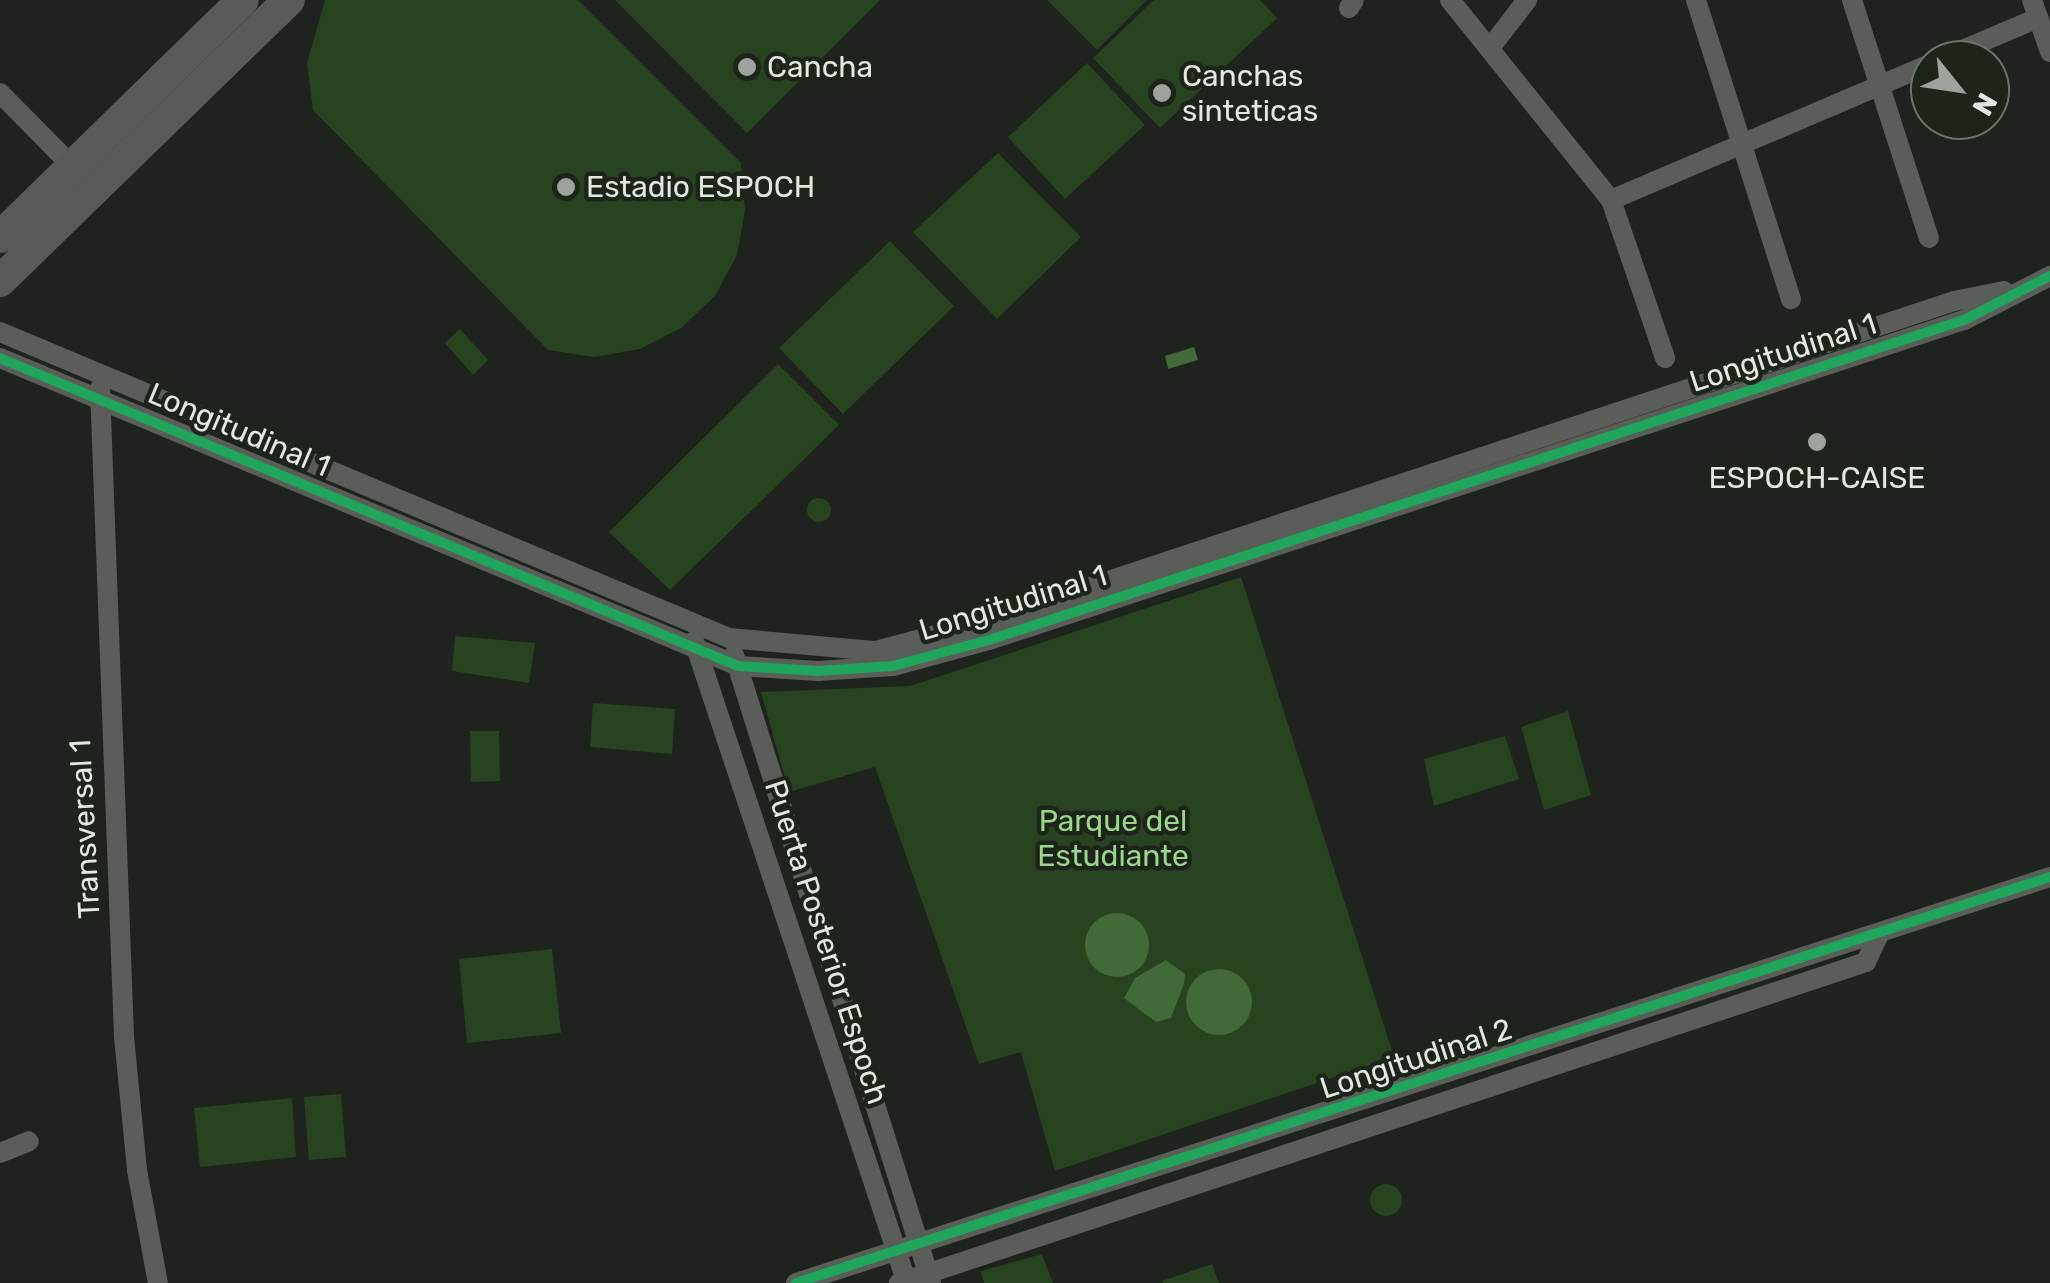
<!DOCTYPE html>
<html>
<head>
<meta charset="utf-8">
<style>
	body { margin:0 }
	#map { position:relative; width:2050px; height:1283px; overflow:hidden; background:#1e231d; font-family:Rubik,sans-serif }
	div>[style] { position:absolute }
	.green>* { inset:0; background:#284320 }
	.round { border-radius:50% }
	.water>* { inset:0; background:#426938 }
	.street>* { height:20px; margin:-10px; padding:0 10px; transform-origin:10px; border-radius:10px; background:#5a5d58 }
	.primary>* { height:32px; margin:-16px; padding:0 16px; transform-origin:16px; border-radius:16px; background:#5a5959 }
	.cycleway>* { height:10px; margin:-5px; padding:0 5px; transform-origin:5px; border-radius:5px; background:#20a55d }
	.dots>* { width:28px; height:28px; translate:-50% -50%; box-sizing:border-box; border:5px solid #1d251b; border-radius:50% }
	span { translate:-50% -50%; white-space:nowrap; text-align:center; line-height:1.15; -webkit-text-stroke:9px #1d251b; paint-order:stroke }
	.poi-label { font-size:30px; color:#e3e9e2 }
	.left { translate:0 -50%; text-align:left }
	.street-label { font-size:30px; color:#e3e9e2 }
	.park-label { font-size:30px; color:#9ad88a }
	.north { position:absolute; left:1910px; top:40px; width:100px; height:100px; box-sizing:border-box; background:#1d251b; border:2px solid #6c736b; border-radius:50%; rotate:120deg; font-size:28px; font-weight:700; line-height:40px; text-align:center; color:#e3e9e2 }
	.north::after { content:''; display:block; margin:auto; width:35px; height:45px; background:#9ea49d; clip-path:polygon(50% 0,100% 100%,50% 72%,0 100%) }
</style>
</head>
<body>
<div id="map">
	<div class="green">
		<div style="clip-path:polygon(325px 0,578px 0,741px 163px,745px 210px,737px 255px,715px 296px,681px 328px,640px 349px,594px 357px,548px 350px,313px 110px,307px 63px)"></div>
		<div style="clip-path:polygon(615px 0,880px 0,747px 133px)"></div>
		<div style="clip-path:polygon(1047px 0,1147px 0,1097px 50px)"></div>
		<div style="clip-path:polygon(1154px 0,1260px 0,1277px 18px,1160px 128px,1093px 58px)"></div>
		<div style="clip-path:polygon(1087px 63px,1145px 125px,1065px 199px,1008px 137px)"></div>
		<div style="clip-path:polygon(998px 153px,1081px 237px,997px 319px,913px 232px)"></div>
		<div style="clip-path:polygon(890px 241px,954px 306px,843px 414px,779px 348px)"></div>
		<div style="clip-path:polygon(460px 329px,488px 360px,473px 375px,445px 343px)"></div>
		<div style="clip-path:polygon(778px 364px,839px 425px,670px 590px,609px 532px)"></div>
		<div class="round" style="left:807px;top:498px;width:24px;height:24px"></div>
		<div style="clip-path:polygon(1241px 577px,1394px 1057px,1055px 1171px,1021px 1052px,979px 1064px,875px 767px,789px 792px,761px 692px,910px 686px)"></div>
		<div style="clip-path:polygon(455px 636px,535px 643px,529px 683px,452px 671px)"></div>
		<div style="clip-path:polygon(593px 703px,675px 709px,672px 754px,590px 747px)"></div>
		<div style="clip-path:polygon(1568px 711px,1591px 795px,1544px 810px,1521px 727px)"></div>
		<div style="clip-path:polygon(470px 731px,499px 731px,500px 781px,471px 782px)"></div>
		<div style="clip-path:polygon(1505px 736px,1519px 779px,1434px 806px,1424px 759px)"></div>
		<div style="clip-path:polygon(552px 949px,561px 1033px,467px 1043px,459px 959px)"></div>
		<div style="clip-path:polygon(341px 1094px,346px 1157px,309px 1160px,304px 1097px)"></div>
		<div style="clip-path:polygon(292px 1098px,296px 1157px,200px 1167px,194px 1108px)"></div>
		<div class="round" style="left:1370px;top:1184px;width:32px;height:32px"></div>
		<div style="clip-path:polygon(1042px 1254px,1053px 1283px,984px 1283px,981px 1271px)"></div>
		<div style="clip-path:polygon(1212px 1264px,1219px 1283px,1163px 1283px,1162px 1281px)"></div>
	</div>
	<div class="water">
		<div style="clip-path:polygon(1194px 347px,1198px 360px,1168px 369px,1165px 356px)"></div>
		<div class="round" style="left:1085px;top:913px;width:64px;height:64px"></div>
		<div style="clip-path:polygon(1166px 960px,1185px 974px,1184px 984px,1171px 1018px,1156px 1022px,1124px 998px,1135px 978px)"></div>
		<div class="round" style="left:1186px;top:969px;width:66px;height:66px"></div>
	</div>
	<div class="street">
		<div style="left:1450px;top:0;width:257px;rotate:51.2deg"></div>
		<div style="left:1611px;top:200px;width:167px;rotate:71.1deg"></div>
		<div style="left:1696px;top:0;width:314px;rotate:72.4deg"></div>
		<div style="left:1852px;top:0;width:250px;rotate:72.1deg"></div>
		<div style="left:2032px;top:0;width:55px;rotate:70.9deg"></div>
		<div style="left:1349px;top:8px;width:9px;rotate:-58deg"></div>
		<div style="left:1490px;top:48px;width:61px;rotate:-52.4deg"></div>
		<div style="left:1939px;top:60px;width:108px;rotate:-23deg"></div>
		<div style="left:0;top:93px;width:103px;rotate:45.4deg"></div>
		<div style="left:1611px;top:200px;width:347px;rotate:-23.1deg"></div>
		<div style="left:0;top:332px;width:791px;rotate:22.77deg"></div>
		<div style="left:729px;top:638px;width:148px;rotate:5.1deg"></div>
		<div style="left:876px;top:651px;width:112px;rotate:-15deg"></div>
		<div style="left:984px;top:622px;width:1022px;rotate:-18.31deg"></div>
		<div style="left:1954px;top:301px;width:51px;rotate:-11.3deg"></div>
		<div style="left:0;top:358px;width:800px;rotate:22.65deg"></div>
		<div style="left:738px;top:666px;width:80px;rotate:3.6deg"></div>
		<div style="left:818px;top:671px;width:75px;rotate:-3.8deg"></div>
		<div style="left:893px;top:666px;width:99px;rotate:-15.2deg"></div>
		<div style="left:989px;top:640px;width:1026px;rotate:-18.17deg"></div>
		<div style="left:1964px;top:320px;width:97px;rotate:-27.1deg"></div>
		<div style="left:100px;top:388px;width:649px;rotate:87.88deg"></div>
		<div style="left:124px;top:1037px;width:134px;rotate:84.4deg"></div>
		<div style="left:137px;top:1170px;width:115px;rotate:79.5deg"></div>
		<div style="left:694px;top:641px;width:676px;rotate:71.65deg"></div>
		<div style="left:734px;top:655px;width:658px;rotate:72.58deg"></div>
		<div style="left:0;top:1153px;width:31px;rotate:-22deg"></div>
		<div style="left:796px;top:1283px;width:1318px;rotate:-17.94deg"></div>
		<div style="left:899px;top:1283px;width:1019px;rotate:-18.36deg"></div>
		<div style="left:1866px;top:962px;width:29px;rotate:-65deg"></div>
	</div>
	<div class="primary">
		<div style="left:0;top:237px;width:339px;rotate:-44.3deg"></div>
		<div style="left:0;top:281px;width:403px;rotate:-44.2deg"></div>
	</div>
	<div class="cycleway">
		<div style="left:0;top:358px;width:800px;rotate:22.65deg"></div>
		<div style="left:738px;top:666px;width:80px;rotate:3.6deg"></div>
		<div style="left:818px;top:671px;width:75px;rotate:-3.8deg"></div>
		<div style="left:893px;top:666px;width:99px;rotate:-15.2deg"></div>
		<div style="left:989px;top:640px;width:1026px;rotate:-18.17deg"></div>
		<div style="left:1964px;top:320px;width:97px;rotate:-27.1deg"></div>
		<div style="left:796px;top:1283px;width:1318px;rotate:-17.94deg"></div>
	</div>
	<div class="dots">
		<div style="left:747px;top:67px;background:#9ea49d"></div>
		<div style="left:1162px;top:93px;background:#9ea49d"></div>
		<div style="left:566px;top:187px;background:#9ea49d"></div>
		<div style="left:1817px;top:442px;background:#9ea49d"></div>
	</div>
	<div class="poi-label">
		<span class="left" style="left:767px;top:67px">Cancha</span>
		<span class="left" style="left:1182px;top:93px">Canchas<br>sinteticas</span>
		<span class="left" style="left:586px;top:187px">Estadio ESPOCH</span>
		<span style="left:1817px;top:478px">ESPOCH-CAISE</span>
	</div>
	<div class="street-label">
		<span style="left:1783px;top:353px;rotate:-18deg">Longitudinal 1</span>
		<span style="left:239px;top:430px;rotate:23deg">Longitudinal 1</span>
		<span style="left:1013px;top:603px;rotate:-17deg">Longitudinal 1</span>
		<span style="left:85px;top:829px;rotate:-93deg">Transversal 1</span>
		<span style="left:826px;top:942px;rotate:72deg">Puerta Posterior Espoch</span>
		<span style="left:1416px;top:1059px;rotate:-18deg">Longitudinal 2</span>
	</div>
	<div class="park-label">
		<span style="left:1113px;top:838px">Parque del<br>Estudiante</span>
	</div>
	<div class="north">N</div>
</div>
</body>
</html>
